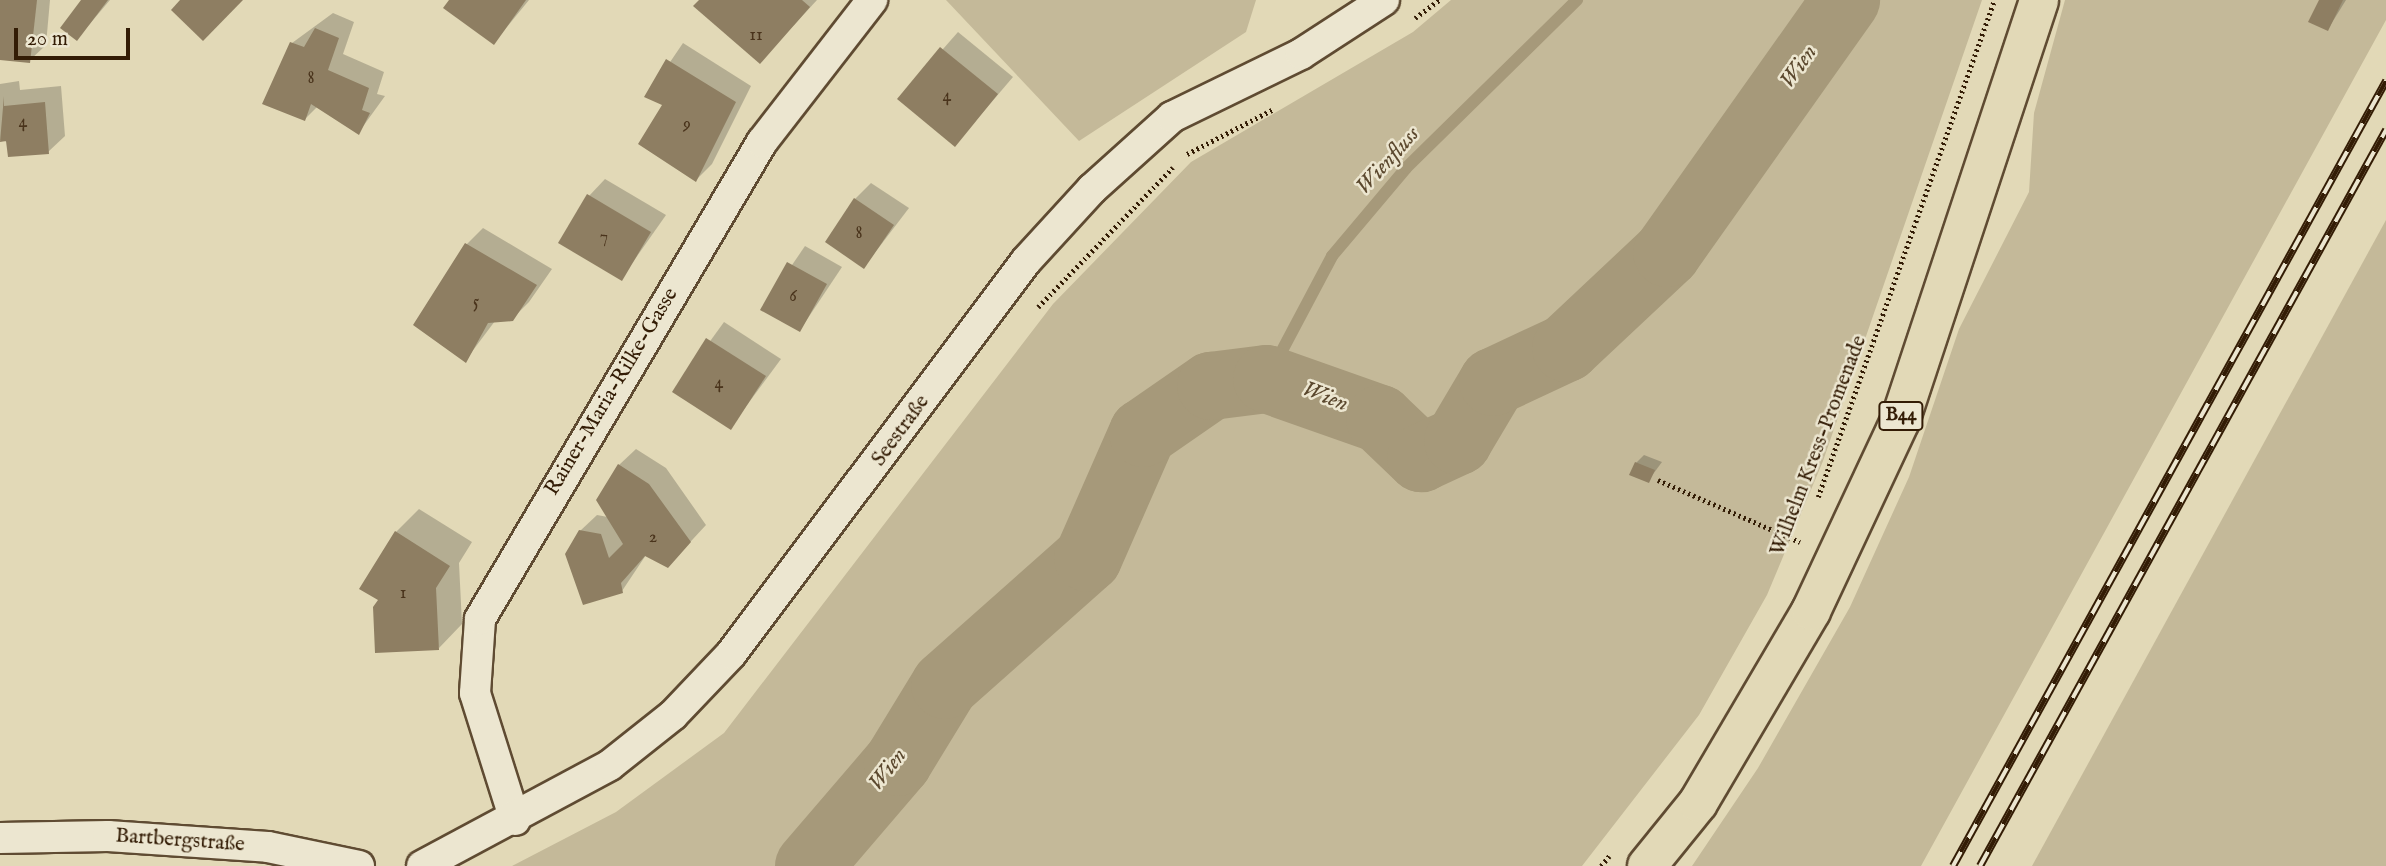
<!DOCTYPE html>
<html>
<head>
<meta charset="utf-8">
<style>
	body { margin:0 }
	#map { position:relative; width:2386px; height:866px; overflow:hidden; background:#e2d9b7; font-family:"IM FELL English",serif }
	div>[style] { position:absolute }
	.green>* { inset:0; background:#c4b999 }
	.shadow>* { inset:0; background:#0003 }
	.stream>* { height:12px; margin:-6px; padding:0 6px; transform-origin:6px; border-radius:6px; background:#a6997a }
	.river>* { height:68px; margin:-34px; padding:0 34px; transform-origin:34px; border-radius:34px; background:#a6997a }
	.building>* { inset:0; background:#8e7e62 }
	.path>* { height:4.5px; margin-top:-2.25px; transform-origin:0; background:repeating-linear-gradient(90deg,#331c05 0 2px,transparent 0 5.5px) }
	.roads { filter:drop-shadow(2px 0 #5f4b32) drop-shadow(-2px 0 #5f4b32) drop-shadow(0 2px #5f4b32) drop-shadow(0 -2px #5f4b32) }
	.minor>* { height:30px; margin:-15px; padding:0 15px; transform-origin:15px; border-radius:15px; background:#ece6d0 }
	.primary>* { height:38px; margin:-19px; padding:0 19px; transform-origin:19px; border-radius:19px; background:#e2d9b7 }
	.rail>* { height:8px; margin-top:-4px; transform-origin:0; background:repeating-linear-gradient(90deg,#ece6d0 0 16px,#331c05 0 32px); box-sizing:border-box; border-block:2px solid #331c05 }
	span { translate:-50% -50%; white-space:nowrap; text-align:center; line-height:1.15; -webkit-text-stroke:5px #ece6d0; paint-order:stroke }
	.number-label { font-size:18px; color:#4a341c }
	.number-label span { -webkit-text-stroke-width:0 }
	.shield-label span { padding:2px 5px; background:#ece6d0; border:2px solid; border-radius:5px; -webkit-text-stroke-width:0 }
	.shield-label { font-size:19px; color:#331c05; font-weight:700 }
	.street-label { font-size:21px; color:#331c05 }
	.water-label { font-size:23px; color:#5b482e; font-style:italic }
	.scale { position:absolute; left:14px; top:28px; width:116px; height:32px; box-sizing:border-box; border:4px solid #331c05; border-top:0; padding-left:9px; font-size:21px; line-height:24px; white-space:nowrap; color:#331c05; -webkit-text-stroke:5px #ece6d0; paint-order:stroke }
</style>
</head>
<body>
<div id="map">
	<div class="green">
		<div style="clip-path:polygon(946px 0,1256px 0,1246px 32px,1079px 141px)"></div>
		<div style="clip-path:polygon(1451px 0,1982px 0,1823px 461px,1767px 595px,1699px 715px,1582px 866px,512px 866px,616px 812px,724px 733px,1053px 304px,1191px 162px,1413px 32px)"></div>
		<div style="clip-path:polygon(2065px 0,2386px 0,2386px 20px,1921px 866px,1692px 866px,1758px 768px,1850px 607px,1909px 477px,1959px 329px,2029px 192px,2034px 113px)"></div>
		<div style="clip-path:polygon(2386px 220px,2386px 866px,2032px 866px)"></div>
	</div>
	<div class="shadow">
		<div style="clip-path:polygon(0 0,50px 0,46px 45px,29px 61px,0 58px)"></div>
		<div style="clip-path:polygon(83px 0,110px 0,77px 39px)"></div>
		<div style="clip-path:polygon(451px 0,529px 0,494px 43px)"></div>
		<div style="clip-path:polygon(701px 0,817px 0,760px 62px)"></div>
		<div style="clip-path:polygon(2321px 0,2346px 0,2328px 29px)"></div>
		<div style="clip-path:polygon(333px 13px,354px 22px,343px 54px,384px 72px,377px 94px,385px 96px,359px 132px,318px 106px,305px 119px,292px 43px)"></div>
		<div style="clip-path:polygon(958px 32px,1013px 77px,955px 145px,899px 99px)"></div>
		<div style="clip-path:polygon(683px 43px,751px 86px,712px 164px,696px 180px,664px 105px,647px 96px)"></div>
		<div style="clip-path:polygon(19px 81px,20px 90px,61px 86px,65px 136px,48px 152px,0 140px,0 84px)"></div>
		<div style="clip-path:polygon(605px 179px,666px 215px,621px 279px,589px 196px)"></div>
		<div style="clip-path:polygon(871px 183px,909px 208px,864px 267px,855px 199px)"></div>
		<div style="clip-path:polygon(483px 228px,552px 269px,529px 302px,512px 319px,495px 321px,465px 361px,467px 244px)"></div>
		<div style="clip-path:polygon(805px 246px,842px 267px,800px 330px,762px 309px)"></div>
		<div style="clip-path:polygon(724px 322px,781px 359px,730px 428px,674px 391px)"></div>
		<div style="clip-path:polygon(636px 449px,666px 468px,706px 525px,668px 566px,646px 555px,622px 591px,580px 531px,597px 515px,608px 517px,619px 465px)"></div>
		<div style="clip-path:polygon(1644px 455px,1662px 462px,1648px 481px,1636px 463px)"></div>
		<div style="clip-path:polygon(419px 509px,472px 542px,459px 563px,462px 624px,439px 648px,396px 532px)"></div>
	</div>
	<div class="stream">
		<div style="left:1267px;top:379px;width:139px;rotate:-62.1deg"></div>
		<div style="left:1332px;top:256px;width:115px;rotate:-49.9deg"></div>
		<div style="left:1406px;top:168px;width:240px;rotate:-44.5deg"></div>
	</div>
	<div class="river">
		<div style="left:809px;top:866px;width:137px;rotate:-49.4deg"></div>
		<div style="left:898px;top:762px;width:90px;rotate:-58.6deg"></div>
		<div style="left:945px;top:685px;width:191px;rotate:-41.6deg"></div>
		<div style="left:1088px;top:558px;width:137px;rotate:-66.3deg"></div>
		<div style="left:1143px;top:433px;width:83px;rotate:-34.7deg"></div>
		<div style="left:1211px;top:386px;width:56px;rotate:-7.1deg"></div>
		<div style="left:1267px;top:379px;width:120px;rotate:19.5deg"></div>
		<div style="left:1380px;top:419px;width:57px;rotate:43.6deg"></div>
		<div style="left:1421px;top:458px;width:41px;rotate:-24.7deg"></div>
		<div style="left:1458px;top:441px;width:69px;rotate:-59.3deg"></div>
		<div style="left:1493px;top:382px;width:81px;rotate:-25deg"></div>
		<div style="left:1566px;top:348px;width:139px;rotate:-43.2deg"></div>
		<div style="left:1667px;top:253px;width:310px;rotate:-54.7deg"></div>
	</div>
	<div class="building">
		<div style="clip-path:polygon(0 0,37px 0,30px 63px,0 60px)"></div>
		<div style="clip-path:polygon(81px 0,108px 0,77px 41px,60px 28px)"></div>
		<div style="clip-path:polygon(180px 0,243px 0,203px 41px,171px 10px)"></div>
		<div style="clip-path:polygon(449px 0,526px 0,494px 45px,443px 8px)"></div>
		<div style="clip-path:polygon(699px 0,802px 0,810px 7px,760px 64px,693px 6px)"></div>
		<div style="clip-path:polygon(2319px 0,2343px 0,2328px 31px,2308px 22px)"></div>
		<div style="clip-path:polygon(315px 28px,339px 38px,328px 70px,369px 88px,362px 110px,370px 113px,359px 135px,311px 104px,305px 121px,262px 104px,290px 42px,304px 47px)"></div>
		<div style="clip-path:polygon(940px 47px,998px 94px,955px 147px,897px 99px)"></div>
		<div style="clip-path:polygon(666px 59px,736px 102px,696px 182px,638px 144px,662px 105px,644px 97px)"></div>
		<div style="clip-path:polygon(4px 96px,4px 106px,45px 102px,49px 154px,8px 157px,6px 141px,0 142px)"></div>
		<div style="clip-path:polygon(587px 194px,651px 232px,622px 281px,558px 243px)"></div>
		<div style="clip-path:polygon(854px 198px,894px 225px,864px 269px,825px 242px)"></div>
		<div style="clip-path:polygon(465px 243px,537px 285px,513px 321px,488px 323px,466px 363px,413px 325px)"></div>
		<div style="clip-path:polygon(787px 262px,827px 284px,800px 332px,760px 310px)"></div>
		<div style="clip-path:polygon(706px 338px,766px 376px,731px 430px,672px 392px)"></div>
		<div style="clip-path:polygon(1635px 462px,1655px 470px,1649px 483px,1629px 475px)"></div>
		<div style="clip-path:polygon(618px 464px,649px 484px,691px 542px,668px 568px,645px 556px,621px 583px,623px 593px,583px 605px,565px 554px,579px 530px,601px 534px,609px 558px,623px 544px,596px 500px)"></div>
		<div style="clip-path:polygon(395px 531px,450px 566px,436px 588px,439px 650px,375px 653px,373px 607px,378px 600px,359px 589px)"></div>
	</div>
	<div class="path">
		<div style="left:1415px;top:18px;width:30px;rotate:-37deg"></div>
		<div style="left:1187px;top:154px;width:96px;rotate:-27.4deg"></div>
		<div style="left:1038px;top:307px;width:194px;rotate:-46deg"></div>
		<div style="left:1658px;top:480px;width:155px;rotate:23.6deg"></div>
		<div style="left:1818px;top:497px;width:526px;rotate:-70.46deg"></div>
		<div style="left:1601px;top:866px;width:13px;rotate:-51deg"></div>
	</div>
	<div class="roads">
		<div class="minor">
			<div style="left:515px;top:820px;width:133px;rotate:-107.5deg"></div>
			<div style="left:475px;top:693px;width:74px;rotate:-86.1deg"></div>
			<div style="left:480px;top:619px;width:554px;rotate:-59.41deg"></div>
			<div style="left:762px;top:142px;width:180px;rotate:-52.2deg"></div>
			<div style="left:0;top:838px;width:108px;rotate:-1.1deg"></div>
			<div style="left:108px;top:836px;width:160px;rotate:3.9deg"></div>
			<div style="left:268px;top:847px;width:93px;rotate:11.8deg"></div>
			<div style="left:422px;top:866px;width:213px;rotate:-28.2deg"></div>
			<div style="left:610px;top:765px;width:80px;rotate:-38.4deg"></div>
			<div style="left:673px;top:715px;width:84px;rotate:-46.4deg"></div>
			<div style="left:731px;top:654px;width:491px;rotate:-53.1deg"></div>
			<div style="left:1026px;top:261px;width:98px;rotate:-47.5deg"></div>
			<div style="left:1092px;top:189px;width:108px;rotate:-42deg"></div>
			<div style="left:1172px;top:117px;width:144px;rotate:-26deg"></div>
			<div style="left:1301px;top:54px;width:99px;rotate:-33deg"></div>
		</div>
		<div class="primary">
			<div style="left:1647px;top:866px;width:81px;rotate:-51deg"></div>
			<div style="left:1698px;top:803px;width:223px;rotate:-59.5deg"></div>
			<div style="left:1811px;top:611px;width:210px;rotate:-64.9deg"></div>
			<div style="left:1900px;top:421px;width:443px;rotate:-71.7deg"></div>
		</div>
	</div>
	<div class="rail">
		<div style="left:1953px;top:866px;width:897px;rotate:-61.12deg"></div>
		<div style="left:1980px;top:866px;width:841px;rotate:-61.12deg"></div>
	</div>
	<div class="number-label">
		<span style="left:756px;top:36px">11</span>
		<span style="left:311px;top:79px">8</span>
		<span style="left:947px;top:97px">4</span>
		<span style="left:23px;top:123px">4</span>
		<span style="left:687px;top:125px">9</span>
		<span style="left:859px;top:234px">8</span>
		<span style="left:604px;top:238px">7</span>
		<span style="left:793px;top:297px">6</span>
		<span style="left:476px;top:303px">5</span>
		<span style="left:719px;top:384px">4</span>
		<span style="left:653px;top:538px">2</span>
		<span style="left:403px;top:594px">1</span>
	</div>
	<div class="shield-label">
		<span style="left:1901px;top:416px">B44</span>
	</div>
	<div class="street-label">
		<span style="left:612px;top:392px;rotate:-59deg">Rainer-Maria-Rilke-Gasse</span>
		<span style="left:901px;top:431px;rotate:-54deg">Seestraße</span>
		<span style="left:1819px;top:446px;rotate:-69deg">Wilhelm Kress-Promenade</span>
		<span style="left:180px;top:841px;rotate:4deg">Bartbergstraße</span>
	</div>
	<div class="water-label">
		<span style="left:1799px;top:67px;rotate:-55deg">Wien</span>
		<span style="left:1388px;top:161px;rotate:-48deg">Wienfluss</span>
		<span style="left:1325px;top:397px;rotate:21deg">Wien</span>
		<span style="left:888px;top:770px;rotate:-52deg">Wien</span>
	</div>
	<div class="scale">20 m</div>
</div>
</body>
</html>
